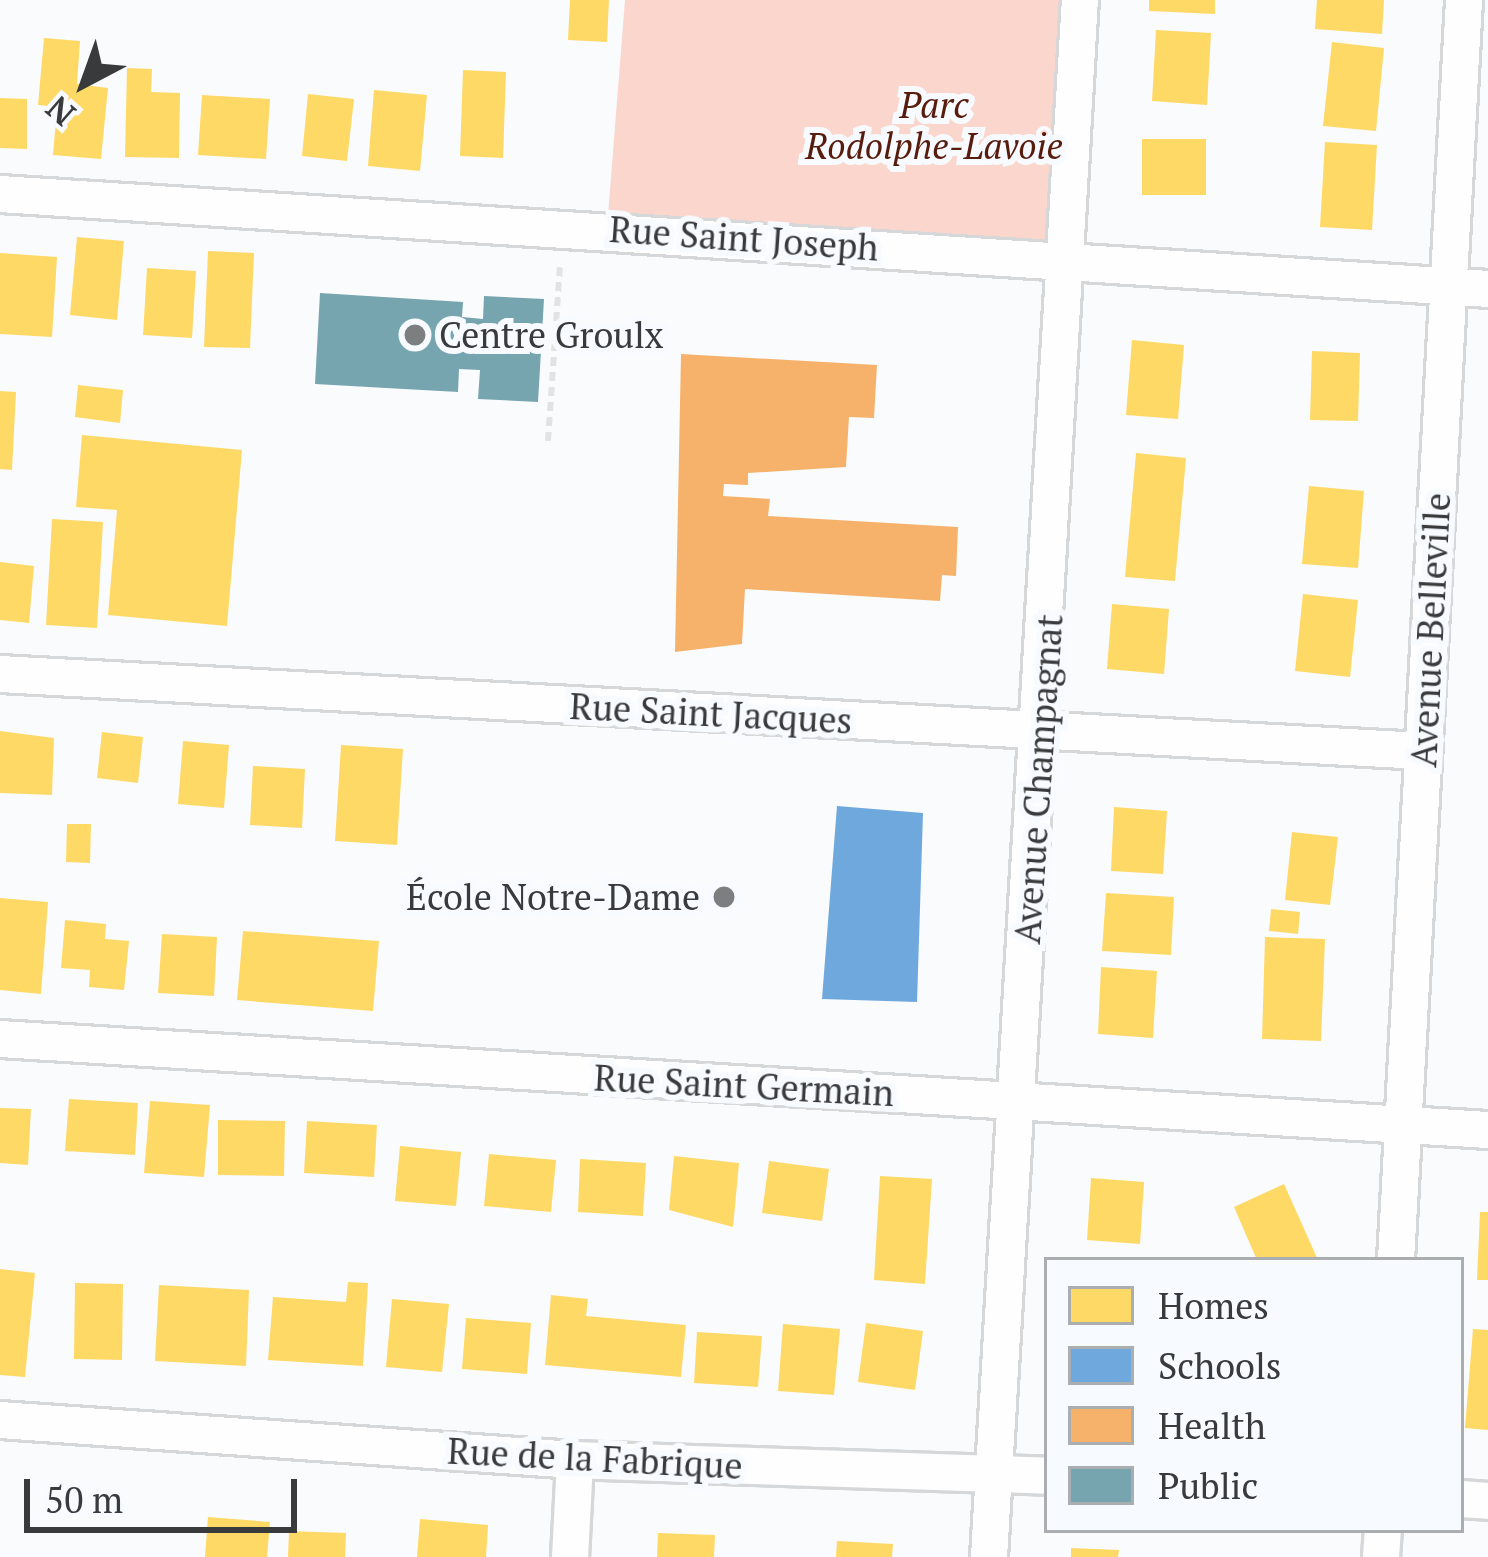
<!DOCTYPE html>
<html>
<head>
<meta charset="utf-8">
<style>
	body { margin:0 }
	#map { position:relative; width:1488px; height:1557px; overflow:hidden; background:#f9fbfd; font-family:"PT Serif",serif }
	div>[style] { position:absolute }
	.green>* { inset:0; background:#fbd6cd }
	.homes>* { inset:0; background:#ffd966 }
	.schools>* { inset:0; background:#6fa8dc }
	.health>* { inset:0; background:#f6b26b }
	.public>* { inset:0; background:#76a5af }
	.path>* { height:6px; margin-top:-3px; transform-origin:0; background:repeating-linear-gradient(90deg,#e2e3e4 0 9px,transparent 0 15px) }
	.roads { filter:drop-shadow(3px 0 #d5d7d9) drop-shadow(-3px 0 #d5d7d9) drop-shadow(0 3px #d5d7d9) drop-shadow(0 -3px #d5d7d9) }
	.street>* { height:36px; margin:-18px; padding:0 18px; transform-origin:18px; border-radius:18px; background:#fefeff }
	.dots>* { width:33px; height:33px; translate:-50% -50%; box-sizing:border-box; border:6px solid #f7fbff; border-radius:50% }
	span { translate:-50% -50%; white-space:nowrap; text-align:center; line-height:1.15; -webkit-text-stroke:12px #f7fbff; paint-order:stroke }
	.park-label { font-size:36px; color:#581c0d; font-style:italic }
	.street-label { font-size:36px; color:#383a3c }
	.poi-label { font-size:36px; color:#383a3c }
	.left { translate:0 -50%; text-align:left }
	.right { translate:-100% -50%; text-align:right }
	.legend { position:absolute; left:1044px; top:1257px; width:420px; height:276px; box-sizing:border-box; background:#f7fbff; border:3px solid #abaeb1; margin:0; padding:15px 21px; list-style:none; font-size:36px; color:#383a3c }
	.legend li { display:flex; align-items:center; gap:24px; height:60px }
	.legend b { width:60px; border:3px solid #abaeb1 }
	.north { position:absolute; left:24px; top:24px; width:120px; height:120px; -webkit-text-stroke:9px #f7fbff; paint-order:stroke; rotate:221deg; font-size:33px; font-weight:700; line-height:48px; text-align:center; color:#383a3c }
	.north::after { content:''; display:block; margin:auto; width:42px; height:54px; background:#383a3c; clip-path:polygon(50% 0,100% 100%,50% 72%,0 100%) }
	.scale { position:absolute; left:24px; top:1479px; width:273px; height:54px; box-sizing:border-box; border:6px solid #383a3c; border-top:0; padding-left:15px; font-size:36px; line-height:42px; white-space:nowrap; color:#383a3c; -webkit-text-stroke:9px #f7fbff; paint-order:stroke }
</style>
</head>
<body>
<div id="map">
	<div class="green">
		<div style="clip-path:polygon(625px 0,1080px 0,1071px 261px,607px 228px)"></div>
	</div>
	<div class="homes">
		<div style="clip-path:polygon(570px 0,609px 0,607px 42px,568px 40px)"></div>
		<div style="clip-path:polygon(1149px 0,1215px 0,1215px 14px,1149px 11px)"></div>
		<div style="clip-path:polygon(1317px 0,1384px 0,1382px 34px,1315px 29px)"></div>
		<div style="clip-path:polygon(1156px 30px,1211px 33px,1207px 105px,1152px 101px)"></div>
		<div style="clip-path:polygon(44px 38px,80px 41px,77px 84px,108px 88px,101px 159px,53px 155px,57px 107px,38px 105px)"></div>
		<div style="clip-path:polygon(1332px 42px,1384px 48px,1376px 131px,1323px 126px)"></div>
		<div style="clip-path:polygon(127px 68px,152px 69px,151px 92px,180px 93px,179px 158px,125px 157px)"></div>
		<div style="clip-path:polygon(463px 70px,506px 72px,503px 158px,460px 156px)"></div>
		<div style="clip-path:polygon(374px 90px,427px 95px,420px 171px,368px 166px)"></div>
		<div style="clip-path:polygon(308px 94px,354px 99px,347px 161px,302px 156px)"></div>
		<div style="clip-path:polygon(202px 95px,270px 99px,266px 159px,198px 155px)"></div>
		<div style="clip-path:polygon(0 98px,27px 99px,27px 149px,0 148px)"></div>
		<div style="clip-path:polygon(1142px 139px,1206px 139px,1206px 195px,1142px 195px)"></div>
		<div style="clip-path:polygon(1325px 142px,1377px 145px,1372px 230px,1320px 227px)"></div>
		<div style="clip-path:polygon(77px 237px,124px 241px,117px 320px,70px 315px)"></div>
		<div style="clip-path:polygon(208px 251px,254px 253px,250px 348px,204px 347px)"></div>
		<div style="clip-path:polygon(0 253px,57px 257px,52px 337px,0 334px)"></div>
		<div style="clip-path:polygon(147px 268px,196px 271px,192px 338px,143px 335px)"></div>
		<div style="clip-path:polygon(1132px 340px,1184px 345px,1178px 419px,1126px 415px)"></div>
		<div style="clip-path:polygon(1312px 351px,1360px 353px,1358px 421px,1310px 420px)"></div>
		<div style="clip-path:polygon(78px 385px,123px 390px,120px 423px,75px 417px)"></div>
		<div style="clip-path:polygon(0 391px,16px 392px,12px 470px,0 469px)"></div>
		<div style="clip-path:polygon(82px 435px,242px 450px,227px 626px,108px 615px,117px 510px,76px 507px)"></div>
		<div style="clip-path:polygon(1136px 453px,1186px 458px,1175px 581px,1125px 577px)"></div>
		<div style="clip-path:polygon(1309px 486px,1364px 491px,1358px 568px,1302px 564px)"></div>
		<div style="clip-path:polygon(52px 519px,103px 522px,97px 628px,46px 625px)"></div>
		<div style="clip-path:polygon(0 562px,34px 566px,29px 623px,0 620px)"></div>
		<div style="clip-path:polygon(1303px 594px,1358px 600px,1350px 677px,1295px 671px)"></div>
		<div style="clip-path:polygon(1112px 604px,1169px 609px,1164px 674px,1107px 669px)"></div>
		<div style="clip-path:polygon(0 731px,54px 738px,52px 795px,0 793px)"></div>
		<div style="clip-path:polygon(102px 732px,143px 737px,138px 783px,97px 778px)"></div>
		<div style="clip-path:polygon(183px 741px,229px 745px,224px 808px,178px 804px)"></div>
		<div style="clip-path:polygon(341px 745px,403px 749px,397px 845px,335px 841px)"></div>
		<div style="clip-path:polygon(253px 766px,305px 769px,302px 828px,250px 825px)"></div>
		<div style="clip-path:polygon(1114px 807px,1167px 811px,1163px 874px,1111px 871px)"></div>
		<div style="clip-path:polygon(67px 824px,91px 824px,90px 863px,66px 862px)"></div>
		<div style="clip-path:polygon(1292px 832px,1338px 837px,1330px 905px,1285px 900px)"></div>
		<div style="clip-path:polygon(1106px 893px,1174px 897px,1171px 955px,1102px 951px)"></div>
		<div style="clip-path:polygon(0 898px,48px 902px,41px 994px,0 990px)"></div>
		<div style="clip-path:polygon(1271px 909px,1300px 912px,1298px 934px,1269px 931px)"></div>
		<div style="clip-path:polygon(65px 920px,106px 924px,105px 939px,129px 941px,124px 990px,89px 987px,90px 970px,61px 968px)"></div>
		<div style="clip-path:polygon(243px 931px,379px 941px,373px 1011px,237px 1000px)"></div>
		<div style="clip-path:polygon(162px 934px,217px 937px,214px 996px,158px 993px)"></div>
		<div style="clip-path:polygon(1265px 937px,1325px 939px,1321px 1041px,1262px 1039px)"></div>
		<div style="clip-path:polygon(1101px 967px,1157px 971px,1153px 1038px,1098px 1034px)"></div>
		<div style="clip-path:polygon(69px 1099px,138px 1103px,135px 1155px,65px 1151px)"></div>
		<div style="clip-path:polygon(150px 1101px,210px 1105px,204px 1177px,144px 1173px)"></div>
		<div style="clip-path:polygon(0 1108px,31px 1109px,28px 1165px,0 1163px)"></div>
		<div style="clip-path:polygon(218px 1120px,285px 1121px,284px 1176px,218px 1175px)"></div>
		<div style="clip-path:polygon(307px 1121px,377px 1125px,374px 1177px,304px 1173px)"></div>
		<div style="clip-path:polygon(400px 1146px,461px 1152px,456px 1206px,395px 1201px)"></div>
		<div style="clip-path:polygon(489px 1154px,556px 1160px,551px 1212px,484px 1206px)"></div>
		<div style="clip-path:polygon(674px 1156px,739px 1163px,733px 1227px,669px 1210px)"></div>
		<div style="clip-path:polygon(580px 1159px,646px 1163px,643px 1216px,578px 1212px)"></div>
		<div style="clip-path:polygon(769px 1161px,829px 1169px,822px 1221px,762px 1213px)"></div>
		<div style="clip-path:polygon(880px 1176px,932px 1179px,925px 1284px,874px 1280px)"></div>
		<div style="clip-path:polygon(1091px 1178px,1144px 1182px,1140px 1244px,1087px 1240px)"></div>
		<div style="clip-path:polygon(1284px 1184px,1318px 1260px,1257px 1260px,1234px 1207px)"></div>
		<div style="clip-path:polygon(1480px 1212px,1488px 1212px,1488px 1280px,1477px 1280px)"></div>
		<div style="clip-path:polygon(0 1269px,35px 1273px,25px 1377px,0 1375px)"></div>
		<div style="clip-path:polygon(348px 1282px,368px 1283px,363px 1366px,268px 1360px,273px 1297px,346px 1302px)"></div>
		<div style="clip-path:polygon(75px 1283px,123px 1284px,122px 1360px,74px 1359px)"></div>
		<div style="clip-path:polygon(159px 1285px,249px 1290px,246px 1366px,155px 1361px)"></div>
		<div style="clip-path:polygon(551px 1295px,588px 1299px,586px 1316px,686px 1325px,681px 1377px,545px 1365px)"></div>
		<div style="clip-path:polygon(392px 1299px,449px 1304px,442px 1372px,386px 1367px)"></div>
		<div style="clip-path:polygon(466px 1318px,531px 1323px,527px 1374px,462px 1369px)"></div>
		<div style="clip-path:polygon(866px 1323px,923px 1331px,915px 1390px,858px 1382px)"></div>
		<div style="clip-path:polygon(783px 1324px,840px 1329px,834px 1395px,778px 1391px)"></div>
		<div style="clip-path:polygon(1473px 1329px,1488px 1330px,1488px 1430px,1465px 1428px)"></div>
		<div style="clip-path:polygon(697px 1332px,762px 1336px,758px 1387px,694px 1383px)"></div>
		<div style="clip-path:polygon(208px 1517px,270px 1522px,267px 1557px,205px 1557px)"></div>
		<div style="clip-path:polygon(420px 1519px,488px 1525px,486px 1557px,417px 1557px)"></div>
		<div style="clip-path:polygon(289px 1531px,346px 1533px,345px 1557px,288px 1557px)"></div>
		<div style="clip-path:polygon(658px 1533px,715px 1535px,714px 1557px,657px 1557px)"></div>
		<div style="clip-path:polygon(837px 1541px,893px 1544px,892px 1557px,836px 1557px)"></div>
		<div style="clip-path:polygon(1071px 1548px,1119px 1550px,1118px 1557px,1071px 1557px)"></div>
	</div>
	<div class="schools">
		<div style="clip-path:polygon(837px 806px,923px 813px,917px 1002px,822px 999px)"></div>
	</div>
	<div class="health">
		<div style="clip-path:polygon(681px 354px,877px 365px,874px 418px,849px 417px,846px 467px,748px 473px,748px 485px,724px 484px,723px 496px,770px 499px,768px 516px,958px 527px,956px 576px,942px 575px,940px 601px,745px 589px,742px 644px,675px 652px)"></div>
	</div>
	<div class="public">
		<div style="clip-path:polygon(320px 293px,463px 302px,462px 317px,483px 319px,484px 296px,544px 299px,538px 402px,478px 399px,480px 370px,459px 369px,458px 392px,315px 384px)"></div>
	</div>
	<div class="path">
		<div style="left:548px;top:441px;width:176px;rotate:-86.1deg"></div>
	</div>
	<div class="roads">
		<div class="street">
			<div style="left:0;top:194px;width:1491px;rotate:3.65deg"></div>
			<div style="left:0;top:674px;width:1425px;rotate:3.1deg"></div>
			<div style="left:0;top:1039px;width:1491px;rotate:3.5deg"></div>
			<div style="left:1396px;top:1260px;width:1262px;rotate:-86.91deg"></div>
			<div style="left:0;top:1420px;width:576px;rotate:3.98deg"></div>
			<div style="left:575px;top:1460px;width:472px;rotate:1.9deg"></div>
			<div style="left:1461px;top:1499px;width:27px;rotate:4deg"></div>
			<div style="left:570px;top:1557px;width:97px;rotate:-87deg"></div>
			<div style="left:989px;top:1557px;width:1560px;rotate:-86.66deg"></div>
			<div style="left:1381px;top:1557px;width:27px;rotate:-86deg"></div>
		</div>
	</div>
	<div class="dots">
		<div style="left:415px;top:335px;background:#7c7e80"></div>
		<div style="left:724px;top:897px;background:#7c7e80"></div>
	</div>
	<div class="park-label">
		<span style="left:934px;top:125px">Parc<br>Rodolphe-Lavoie</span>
	</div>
	<div class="street-label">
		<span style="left:744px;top:238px;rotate:4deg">Rue Saint Joseph</span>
		<span style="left:1430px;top:630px;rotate:-87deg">Avenue Belleville</span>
		<span style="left:711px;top:713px;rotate:3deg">Rue Saint Jacques</span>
		<span style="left:1038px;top:779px;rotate:-86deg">Avenue Champagnat</span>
		<span style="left:744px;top:1085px;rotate:3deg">Rue Saint Germain</span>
		<span style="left:595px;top:1458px;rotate:3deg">Rue de la Fabrique</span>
	</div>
	<div class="poi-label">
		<span class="left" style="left:439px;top:335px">Centre Groulx</span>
		<span class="right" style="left:700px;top:897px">École Notre-Dame</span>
	</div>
	<ul class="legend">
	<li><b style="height:33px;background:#ffd966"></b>Homes</li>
	<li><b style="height:33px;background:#6fa8dc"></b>Schools</li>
	<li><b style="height:33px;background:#f6b26b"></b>Health</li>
	<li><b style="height:33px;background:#76a5af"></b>Public</li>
	</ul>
	<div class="north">N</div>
	<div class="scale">50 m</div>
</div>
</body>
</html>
